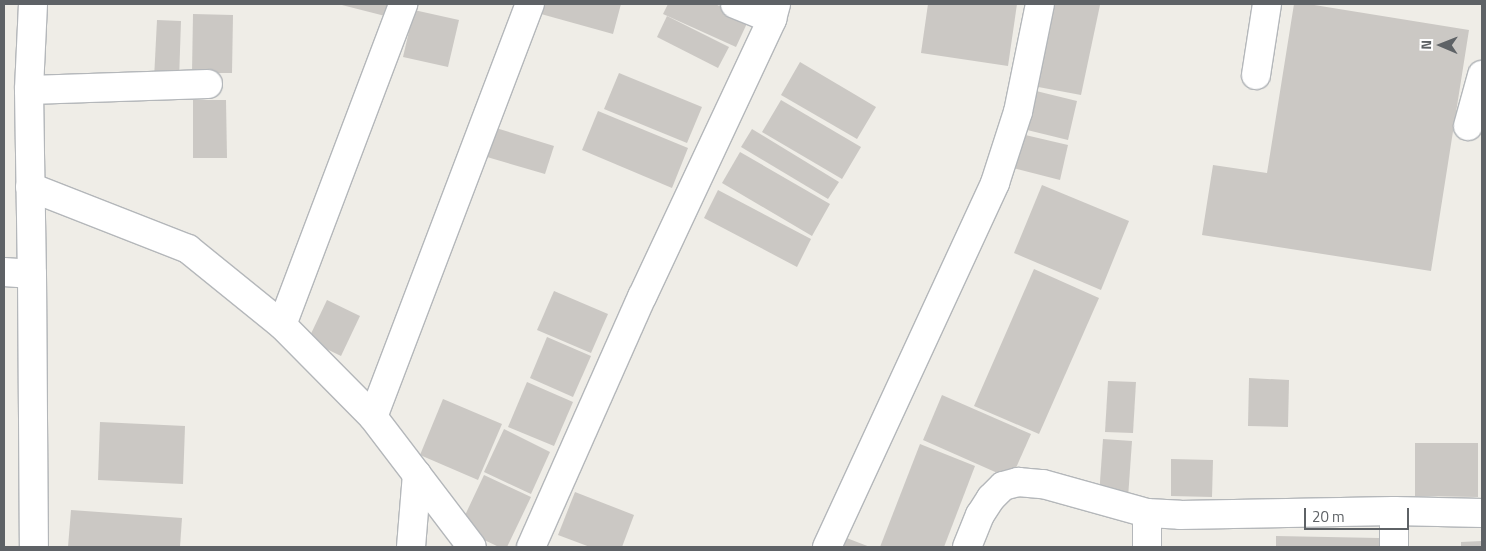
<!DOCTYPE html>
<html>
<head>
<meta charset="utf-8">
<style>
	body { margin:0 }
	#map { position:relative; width:1486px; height:551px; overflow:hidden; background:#efede7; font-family:"Titillium Web",sans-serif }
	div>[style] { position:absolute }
	.building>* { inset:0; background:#cbc8c4 }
	.roads { filter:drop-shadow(1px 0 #b4b7ba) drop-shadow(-1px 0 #b4b7ba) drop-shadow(0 1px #b4b7ba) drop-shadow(0 -1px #b4b7ba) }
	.minor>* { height:28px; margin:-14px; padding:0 14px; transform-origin:14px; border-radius:14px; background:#fff }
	span { translate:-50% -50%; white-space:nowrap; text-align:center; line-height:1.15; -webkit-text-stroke:4px #fff; paint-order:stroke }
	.frame { position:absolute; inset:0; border:5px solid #5e6266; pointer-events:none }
	.north { position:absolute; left:1416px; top:20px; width:50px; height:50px; -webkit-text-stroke:4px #fff; paint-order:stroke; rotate:271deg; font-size:14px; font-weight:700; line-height:20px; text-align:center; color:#5e6266 }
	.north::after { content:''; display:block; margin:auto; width:18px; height:22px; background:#5e6266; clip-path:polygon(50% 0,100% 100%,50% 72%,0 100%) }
	.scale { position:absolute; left:1304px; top:508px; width:105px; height:22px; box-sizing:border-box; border:2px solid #5e6266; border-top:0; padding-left:6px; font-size:15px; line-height:18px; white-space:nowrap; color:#5e6266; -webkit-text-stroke:4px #fff; paint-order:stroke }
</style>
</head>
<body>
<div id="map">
	<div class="building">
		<div style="clip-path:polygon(338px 4px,393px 4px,389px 17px)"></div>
		<div style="clip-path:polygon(544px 4px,621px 4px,613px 34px,541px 14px)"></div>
		<div style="clip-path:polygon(668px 4px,715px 4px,749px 19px,736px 47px,663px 14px)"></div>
		<div style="clip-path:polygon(928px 4px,1017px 4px,1008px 66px,921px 53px)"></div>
		<div style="clip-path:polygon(1049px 4px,1100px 5px,1081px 95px,1033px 86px)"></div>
		<div style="clip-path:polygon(1294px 4px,1308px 4px,1469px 30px,1431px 271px,1202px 235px,1213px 165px,1267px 173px)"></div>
		<div style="clip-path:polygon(414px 10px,459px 20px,448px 67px,403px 57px)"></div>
		<div style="clip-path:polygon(193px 14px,233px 15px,232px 73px,192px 73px)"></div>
		<div style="clip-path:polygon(667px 16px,729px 47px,718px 68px,657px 37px)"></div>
		<div style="clip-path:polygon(157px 20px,181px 21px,179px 80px,154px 79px)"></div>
		<div style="clip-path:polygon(800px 62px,876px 107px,857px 139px,781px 95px)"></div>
		<div style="clip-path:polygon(619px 73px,702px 107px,687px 143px,604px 109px)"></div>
		<div style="clip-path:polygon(1032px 90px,1077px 101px,1068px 140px,1023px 129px)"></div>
		<div style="clip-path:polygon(193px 100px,226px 100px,227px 158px,193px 158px)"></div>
		<div style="clip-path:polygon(781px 100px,861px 147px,842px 179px,762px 132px)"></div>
		<div style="clip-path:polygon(598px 111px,688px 148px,672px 188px,582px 150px)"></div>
		<div style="clip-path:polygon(496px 128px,554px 146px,545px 174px,487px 157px)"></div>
		<div style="clip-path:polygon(752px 129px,839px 182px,828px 199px,741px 147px)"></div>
		<div style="clip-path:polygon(1021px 134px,1068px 145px,1060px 180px,1013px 168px)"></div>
		<div style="clip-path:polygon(740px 152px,830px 204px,812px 236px,722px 183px)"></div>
		<div style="clip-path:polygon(1042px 185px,1129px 221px,1101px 290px,1014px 253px)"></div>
		<div style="clip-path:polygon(718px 190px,811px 239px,797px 267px,704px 218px)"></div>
		<div style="clip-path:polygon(1034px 269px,1099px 298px,1039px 434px,974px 406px)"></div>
		<div style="clip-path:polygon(554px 291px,608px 314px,591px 353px,537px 330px)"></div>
		<div style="clip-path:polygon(327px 300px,360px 316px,341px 356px,308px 340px)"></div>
		<div style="clip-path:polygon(547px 337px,591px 356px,573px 397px,530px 378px)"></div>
		<div style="clip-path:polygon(1249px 378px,1289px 380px,1288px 427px,1248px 426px)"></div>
		<div style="clip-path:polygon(1108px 381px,1136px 382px,1133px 433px,1105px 432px)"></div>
		<div style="clip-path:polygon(527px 382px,573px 402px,554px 446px,508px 427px)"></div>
		<div style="clip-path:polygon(942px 395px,1031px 434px,1011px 479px,923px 440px)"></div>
		<div style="clip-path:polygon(443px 399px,502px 424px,478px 480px,420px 455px)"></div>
		<div style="clip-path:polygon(100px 422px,185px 426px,183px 484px,98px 480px)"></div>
		<div style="clip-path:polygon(504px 429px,550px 452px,531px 494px,484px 472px)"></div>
		<div style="clip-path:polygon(1103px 439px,1132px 441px,1128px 498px,1099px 496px)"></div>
		<div style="clip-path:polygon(1415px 443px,1478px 443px,1478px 497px,1415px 496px)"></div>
		<div style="clip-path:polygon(920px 444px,975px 466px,944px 547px,880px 547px)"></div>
		<div style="clip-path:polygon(1171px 459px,1213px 460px,1212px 497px,1171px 496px)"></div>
		<div style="clip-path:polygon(484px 475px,531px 497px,507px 547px,499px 547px,459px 528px)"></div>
		<div style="clip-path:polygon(575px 492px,634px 515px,622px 547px,590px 547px,558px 535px)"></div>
		<div style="clip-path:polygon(71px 510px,182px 518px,180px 547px,68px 547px)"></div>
		<div style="clip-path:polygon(1276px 536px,1379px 538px,1379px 547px,1276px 547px)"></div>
		<div style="clip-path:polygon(844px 537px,870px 547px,840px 547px)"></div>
		<div style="clip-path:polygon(1482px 541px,1482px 547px,1461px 547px,1461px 542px)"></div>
	</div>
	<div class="roads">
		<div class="minor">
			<div style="left:33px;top:4px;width:86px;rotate:92.7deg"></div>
			<div style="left:29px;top:90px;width:184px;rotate:89.1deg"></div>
			<div style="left:32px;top:274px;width:273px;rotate:89.6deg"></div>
			<div style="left:735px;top:4px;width:40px;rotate:22deg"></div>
			<div style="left:1256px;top:75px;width:72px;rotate:-81.2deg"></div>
			<div style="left:29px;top:90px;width:179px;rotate:-1.9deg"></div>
			<div style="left:1468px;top:126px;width:53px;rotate:-74.6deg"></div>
			<div style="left:30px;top:187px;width:170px;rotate:21.4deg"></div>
			<div style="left:188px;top:249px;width:121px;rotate:39deg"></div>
			<div style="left:282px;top:325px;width:129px;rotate:45.3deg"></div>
			<div style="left:373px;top:417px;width:163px;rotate:52.7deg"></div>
			<div style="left:4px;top:272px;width:28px;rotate:4deg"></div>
			<div style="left:282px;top:325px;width:343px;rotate:-69.3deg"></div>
			<div style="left:373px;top:417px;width:442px;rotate:-69.2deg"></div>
			<div style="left:411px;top:547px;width:73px;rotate:-85.3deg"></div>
			<div style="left:531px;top:547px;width:274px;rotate:-66.1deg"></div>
			<div style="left:642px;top:297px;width:307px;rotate:-64.9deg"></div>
			<div style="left:772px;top:19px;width:16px;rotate:-75deg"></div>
			<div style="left:827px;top:547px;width:401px;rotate:-65.2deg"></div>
			<div style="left:995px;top:183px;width:75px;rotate:-72.1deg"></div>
			<div style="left:1018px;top:112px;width:110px;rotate:-78.5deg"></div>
			<div style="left:967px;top:547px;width:35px;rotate:-68deg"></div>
			<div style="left:980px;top:515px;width:20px;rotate:-57deg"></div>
			<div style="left:991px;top:498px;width:17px;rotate:-45deg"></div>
			<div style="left:1003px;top:486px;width:16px;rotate:-15deg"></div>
			<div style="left:1018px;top:482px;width:25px;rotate:5deg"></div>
			<div style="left:1043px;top:484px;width:108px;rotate:15.6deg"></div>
			<div style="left:1147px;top:513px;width:33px;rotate:3deg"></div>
			<div style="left:1180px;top:515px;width:214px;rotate:-1.1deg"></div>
			<div style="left:1394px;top:511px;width:88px;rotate:1.3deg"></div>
			<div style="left:1147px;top:547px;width:34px;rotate:-90deg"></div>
			<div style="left:1394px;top:547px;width:36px;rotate:-90deg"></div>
		</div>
	</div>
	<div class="frame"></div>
	<div class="north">N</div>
	<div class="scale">20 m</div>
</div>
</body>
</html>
